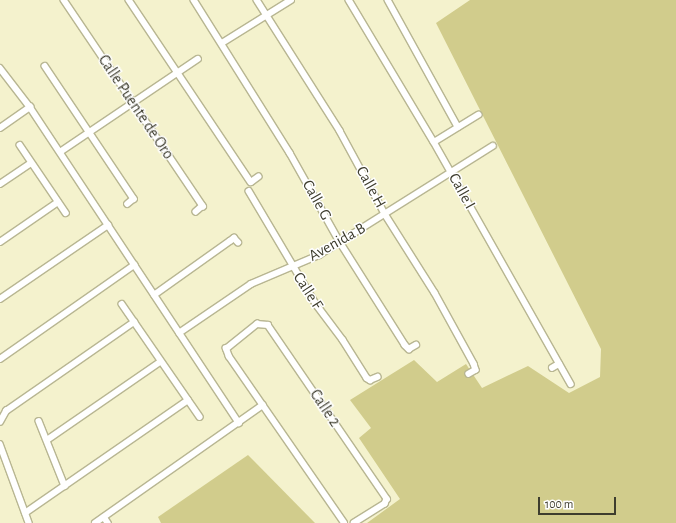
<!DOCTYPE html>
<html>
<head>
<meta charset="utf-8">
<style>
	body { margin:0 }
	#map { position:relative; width:676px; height:523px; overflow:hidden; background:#f4f2cd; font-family:"Alegreya Sans",sans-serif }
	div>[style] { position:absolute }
	.green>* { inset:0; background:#d1cc8c }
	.roads { filter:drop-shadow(1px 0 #b8b692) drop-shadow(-1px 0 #b8b692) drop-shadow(0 1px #b8b692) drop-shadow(0 -1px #b8b692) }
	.minor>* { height:5.5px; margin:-2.75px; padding:0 2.75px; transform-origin:2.75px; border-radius:2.75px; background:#fff }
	span { translate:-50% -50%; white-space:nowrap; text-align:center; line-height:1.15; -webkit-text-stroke:3px #fff; paint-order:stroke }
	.street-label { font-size:16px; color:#3e3d2e }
	.scale { position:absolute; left:538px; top:497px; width:78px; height:18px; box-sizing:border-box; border:2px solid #3e3d2e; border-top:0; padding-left:5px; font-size:12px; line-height:14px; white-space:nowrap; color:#3e3d2e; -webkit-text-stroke:3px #fff; paint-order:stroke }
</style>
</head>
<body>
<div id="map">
	<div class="green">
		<div style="clip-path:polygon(470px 0,676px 0,676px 523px,367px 523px,400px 499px,359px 438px,371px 428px,350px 400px,414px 360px,437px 382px,466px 364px,482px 388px,528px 366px,569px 393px,600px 377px,601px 349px,436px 23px)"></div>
		<div style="clip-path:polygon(248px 455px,315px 523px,161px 523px,158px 517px)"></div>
	</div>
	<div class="roads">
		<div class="minor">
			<div style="left:64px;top:0;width:249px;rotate:56deg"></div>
			<div style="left:203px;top:206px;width:9px;rotate:139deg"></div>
			<div style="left:129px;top:0;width:219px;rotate:56.2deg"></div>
			<div style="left:251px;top:182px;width:9px;rotate:-36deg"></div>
			<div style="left:194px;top:0;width:181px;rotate:57.9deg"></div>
			<div style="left:290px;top:153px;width:102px;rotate:60.7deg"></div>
			<div style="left:340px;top:242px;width:122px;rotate:57.7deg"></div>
			<div style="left:405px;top:345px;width:6px;rotate:45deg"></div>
			<div style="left:409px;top:349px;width:8px;rotate:-30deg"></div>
			<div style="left:257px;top:0;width:155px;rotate:57.6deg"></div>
			<div style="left:340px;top:131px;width:94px;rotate:61.5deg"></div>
			<div style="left:385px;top:214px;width:93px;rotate:57.7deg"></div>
			<div style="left:435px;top:293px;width:81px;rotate:61.2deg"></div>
			<div style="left:474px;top:364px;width:6px;rotate:72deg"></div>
			<div style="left:476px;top:370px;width:8px;rotate:150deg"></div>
			<div style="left:349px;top:0;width:165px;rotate:59.1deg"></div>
			<div style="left:434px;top:142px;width:278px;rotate:60.5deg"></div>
			<div style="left:388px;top:0;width:145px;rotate:61.1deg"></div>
			<div style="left:222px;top:43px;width:81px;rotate:-31.9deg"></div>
			<div style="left:45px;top:66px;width:160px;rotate:56.2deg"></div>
			<div style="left:134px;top:199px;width:8px;rotate:140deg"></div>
			<div style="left:0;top:68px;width:49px;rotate:52.4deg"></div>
			<div style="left:30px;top:107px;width:379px;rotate:56.5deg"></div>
			<div style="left:0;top:128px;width:37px;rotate:-35deg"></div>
			<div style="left:434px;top:142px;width:52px;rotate:-31.5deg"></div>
			<div style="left:20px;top:145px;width:82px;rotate:55.9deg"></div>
			<div style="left:60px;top:152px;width:166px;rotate:-34deg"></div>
			<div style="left:0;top:184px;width:37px;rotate:-34deg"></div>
			<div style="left:249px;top:191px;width:131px;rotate:59.3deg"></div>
			<div style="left:316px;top:304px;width:45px;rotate:53.1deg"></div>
			<div style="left:343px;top:340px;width:45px;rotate:57.7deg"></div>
			<div style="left:367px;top:378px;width:4px;rotate:34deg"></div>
			<div style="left:370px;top:380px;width:8px;rotate:-23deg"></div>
			<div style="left:0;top:242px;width:70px;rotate:-34.6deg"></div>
			<div style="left:154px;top:295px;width:93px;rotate:-35.4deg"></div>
			<div style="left:230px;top:241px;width:5px;rotate:-37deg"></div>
			<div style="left:234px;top:238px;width:6px;rotate:45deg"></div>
			<div style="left:0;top:299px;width:131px;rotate:-34.4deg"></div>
			<div style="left:122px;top:304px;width:137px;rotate:55.4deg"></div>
			<div style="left:179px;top:333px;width:87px;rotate:-34.2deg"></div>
			<div style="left:251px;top:284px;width:74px;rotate:-23.1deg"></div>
			<div style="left:319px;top:255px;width:205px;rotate:-32.1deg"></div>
			<div style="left:0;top:359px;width:164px;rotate:-35deg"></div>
			<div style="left:552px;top:368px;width:8px;rotate:-30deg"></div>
			<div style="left:39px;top:421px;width:70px;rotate:68.2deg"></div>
			<div style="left:0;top:422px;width:13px;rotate:-61deg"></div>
			<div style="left:6px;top:411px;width:156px;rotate:-34.8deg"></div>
			<div style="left:47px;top:440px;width:137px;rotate:-34.6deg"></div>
			<div style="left:0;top:444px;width:84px;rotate:69.8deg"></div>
			<div style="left:25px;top:513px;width:198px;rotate:-34.7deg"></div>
			<div style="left:104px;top:517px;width:7px;rotate:56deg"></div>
			<div style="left:95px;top:523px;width:205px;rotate:-35.1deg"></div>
			<div style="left:344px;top:523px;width:202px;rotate:-124.7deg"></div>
			<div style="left:229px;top:357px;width:9px;rotate:-111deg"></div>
			<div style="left:226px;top:349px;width:40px;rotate:-39deg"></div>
			<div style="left:257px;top:324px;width:11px;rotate:5deg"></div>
			<div style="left:268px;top:325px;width:211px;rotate:55.6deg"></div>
			<div style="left:387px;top:499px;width:5px;rotate:112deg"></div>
			<div style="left:385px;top:504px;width:36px;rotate:148deg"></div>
		</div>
	</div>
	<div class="street-label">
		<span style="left:136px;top:107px;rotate:56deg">Calle Puente de Oro</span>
		<span style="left:371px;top:187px;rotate:61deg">Calle H</span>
		<span style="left:462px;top:191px;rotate:61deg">Calle I</span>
		<span style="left:317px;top:200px;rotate:61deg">Calle G</span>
		<span style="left:337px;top:242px;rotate:-29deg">Avenida B</span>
		<span style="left:308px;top:291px;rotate:57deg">Calle F</span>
		<span style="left:325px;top:408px;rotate:56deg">Calle 2</span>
	</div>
	<div class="scale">100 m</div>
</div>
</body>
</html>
